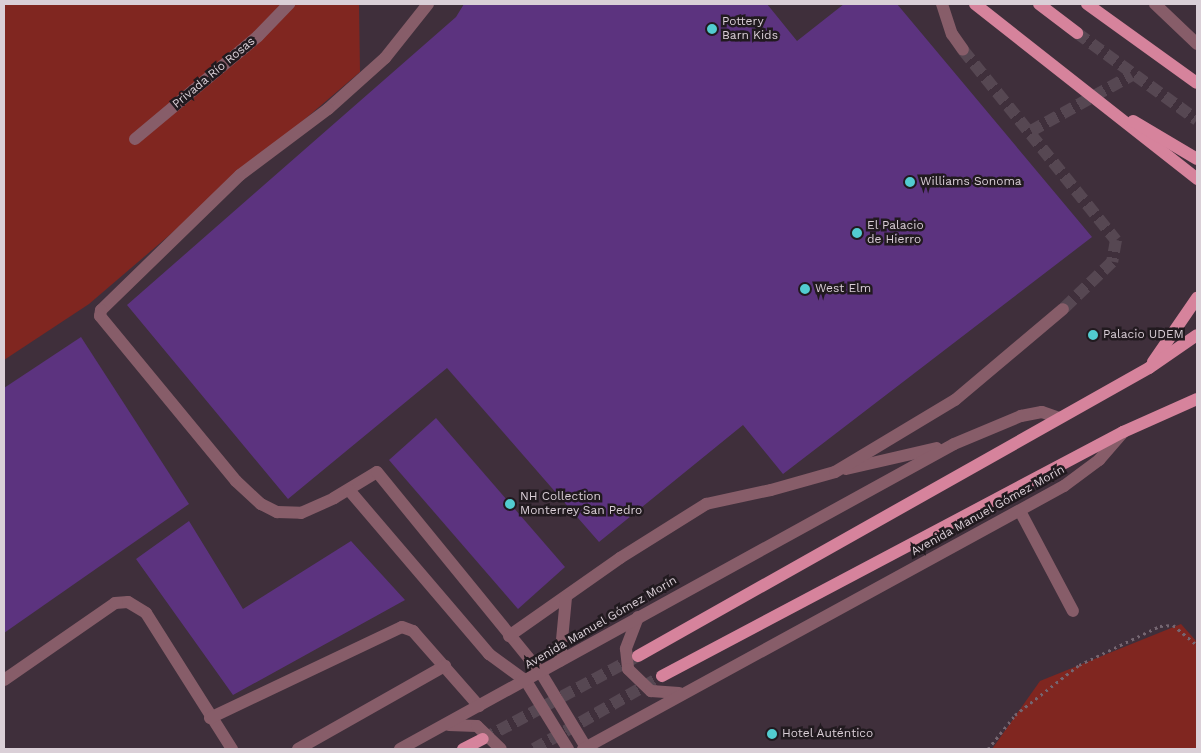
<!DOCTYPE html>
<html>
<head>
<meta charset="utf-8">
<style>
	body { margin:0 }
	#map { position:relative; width:1201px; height:753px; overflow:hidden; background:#3f2f3b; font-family:"Work Sans",sans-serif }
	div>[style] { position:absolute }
	.green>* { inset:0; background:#802620 }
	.building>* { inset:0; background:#5c337f }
	.minor-tunnel>* { height:12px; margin-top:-6px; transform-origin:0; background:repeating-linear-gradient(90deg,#564752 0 12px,transparent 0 18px) }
	.major-tunnel>* { height:12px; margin-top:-6px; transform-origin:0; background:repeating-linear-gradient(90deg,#564752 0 12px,transparent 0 18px) }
	.path>* { height:3px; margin-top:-1.5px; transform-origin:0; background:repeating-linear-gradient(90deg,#756671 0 2.5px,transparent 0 6.5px) }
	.minor>* { height:12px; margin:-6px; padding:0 6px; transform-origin:6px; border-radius:6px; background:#875d69 }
	.major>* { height:12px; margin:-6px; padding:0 6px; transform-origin:6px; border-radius:6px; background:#d6839c }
	.dots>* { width:14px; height:14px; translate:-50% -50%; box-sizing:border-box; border:2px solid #211a1f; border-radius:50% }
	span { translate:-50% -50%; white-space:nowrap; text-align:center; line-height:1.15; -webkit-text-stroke:5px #211a1f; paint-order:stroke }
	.poi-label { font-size:12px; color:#dacfd7 }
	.left { translate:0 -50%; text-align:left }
	.street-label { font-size:12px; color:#dacfd7 }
	.frame { position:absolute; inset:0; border:5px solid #dacfd7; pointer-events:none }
</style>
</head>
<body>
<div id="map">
	<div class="green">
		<div style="clip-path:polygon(4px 4px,359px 4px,360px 72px,89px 304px,4px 360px)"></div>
		<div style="clip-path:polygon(1181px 624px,1197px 642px,1197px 749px,992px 749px,1040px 681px)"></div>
	</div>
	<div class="building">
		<div style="clip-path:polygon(464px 4px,767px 4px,797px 41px,844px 4px,897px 4px,1092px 237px,783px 474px,743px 425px,599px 542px,447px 368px,288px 499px,127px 305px,456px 17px)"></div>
		<div style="clip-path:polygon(81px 337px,189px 504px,4px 633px,4px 388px)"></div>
		<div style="clip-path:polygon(436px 418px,565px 567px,518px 609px,389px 460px)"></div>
		<div style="clip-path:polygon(189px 521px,243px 609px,351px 541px,405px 600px,233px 695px,136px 559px)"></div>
	</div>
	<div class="minor-tunnel">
		<div style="left:963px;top:50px;width:244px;rotate:51.2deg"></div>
		<div style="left:1116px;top:240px;width:22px;rotate:100deg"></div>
		<div style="left:1112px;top:262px;width:68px;rotate:136.2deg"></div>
		<div style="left:1031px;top:131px;width:115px;rotate:-29deg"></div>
	</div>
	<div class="major-tunnel">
		<div style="left:1077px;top:33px;width:148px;rotate:35.9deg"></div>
		<div style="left:483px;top:739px;width:174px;rotate:-28.2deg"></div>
		<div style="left:534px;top:749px;width:147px;rotate:-29.7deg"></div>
	</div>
	<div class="path">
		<div style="left:988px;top:749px;width:43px;rotate:-51.5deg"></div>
		<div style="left:1015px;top:715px;width:81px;rotate:-38deg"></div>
		<div style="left:1079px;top:665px;width:90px;rotate:-25.7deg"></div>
		<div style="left:1160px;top:626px;width:13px;rotate:-4deg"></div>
		<div style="left:1173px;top:625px;width:31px;rotate:40deg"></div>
	</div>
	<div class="minor">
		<div style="left:428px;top:4px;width:69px;rotate:128.5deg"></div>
		<div style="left:385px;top:58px;width:76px;rotate:138.2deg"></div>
		<div style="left:328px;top:109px;width:110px;rotate:143.1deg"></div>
		<div style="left:240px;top:175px;width:194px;rotate:135.8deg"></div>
		<div style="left:101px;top:310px;width:6px;rotate:99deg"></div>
		<div style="left:100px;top:316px;width:214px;rotate:50.5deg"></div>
		<div style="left:236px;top:481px;width:34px;rotate:43deg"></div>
		<div style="left:261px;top:504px;width:18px;rotate:27deg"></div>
		<div style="left:277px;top:512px;width:24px;rotate:2deg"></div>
		<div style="left:301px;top:513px;width:36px;rotate:-24deg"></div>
		<div style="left:334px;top:498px;width:50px;rotate:-31.2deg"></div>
		<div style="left:377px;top:472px;width:259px;rotate:50.8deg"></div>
		<div style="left:541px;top:673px;width:89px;rotate:58.8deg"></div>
		<div style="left:942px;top:4px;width:32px;rotate:72deg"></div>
		<div style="left:952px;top:34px;width:19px;rotate:55deg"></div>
		<div style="left:1155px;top:4px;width:58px;rotate:43.6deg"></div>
		<div style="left:135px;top:139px;width:160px;rotate:-39.9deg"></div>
		<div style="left:258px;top:36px;width:45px;rotate:-45.9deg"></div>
		<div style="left:846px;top:469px;width:93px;rotate:-13deg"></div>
		<div style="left:349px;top:490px;width:216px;rotate:49.5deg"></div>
		<div style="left:489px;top:654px;width:46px;rotate:36.1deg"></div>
		<div style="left:526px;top:681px;width:80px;rotate:58.3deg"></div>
		<div style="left:1020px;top:511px;width:113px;rotate:62.1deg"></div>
		<div style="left:638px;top:617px;width:34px;rotate:111deg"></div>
		<div style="left:626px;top:649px;width:20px;rotate:84deg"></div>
		<div style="left:628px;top:669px;width:32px;rotate:44deg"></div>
		<div style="left:651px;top:691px;width:28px;rotate:4deg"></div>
		<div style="left:509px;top:636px;width:136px;rotate:-35.1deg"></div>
		<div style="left:620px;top:558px;width:102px;rotate:-32.1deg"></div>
		<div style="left:706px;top:504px;width:66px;rotate:-12.2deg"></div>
		<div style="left:771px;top:490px;width:66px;rotate:-15.7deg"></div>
		<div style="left:835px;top:472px;width:140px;rotate:-31deg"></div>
		<div style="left:955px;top:400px;width:141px;rotate:-40.1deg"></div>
		<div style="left:560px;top:661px;width:64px;rotate:-84.6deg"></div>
		<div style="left:4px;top:680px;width:135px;rotate:-34.7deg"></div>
		<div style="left:115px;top:603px;width:13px;rotate:-4deg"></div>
		<div style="left:128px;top:602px;width:21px;rotate:31deg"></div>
		<div style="left:146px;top:613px;width:161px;rotate:57.7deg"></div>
		<div style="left:210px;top:718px;width:212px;rotate:-25.4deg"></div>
		<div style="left:402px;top:627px;width:12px;rotate:20deg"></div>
		<div style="left:413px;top:631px;width:100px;rotate:48.7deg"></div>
		<div style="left:449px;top:725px;width:28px;rotate:2deg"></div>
		<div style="left:477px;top:726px;width:33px;rotate:44deg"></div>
		<div style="left:298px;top:749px;width:169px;rotate:-29.5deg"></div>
		<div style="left:400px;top:749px;width:632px;rotate:-28.83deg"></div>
		<div style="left:954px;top:444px;width:73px;rotate:-22.7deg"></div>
		<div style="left:1021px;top:416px;width:21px;rotate:-11deg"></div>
		<div style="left:1042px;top:412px;width:18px;rotate:19deg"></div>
		<div style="left:583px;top:749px;width:548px;rotate:-28.67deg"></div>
		<div style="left:1064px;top:486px;width:44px;rotate:-36.6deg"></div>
		<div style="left:1099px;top:460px;width:37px;rotate:-49deg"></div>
	</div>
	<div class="major">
		<div style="left:975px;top:4px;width:283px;rotate:38.2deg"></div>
		<div style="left:1039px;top:4px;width:48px;rotate:37.3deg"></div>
		<div style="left:1087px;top:4px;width:135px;rotate:35.7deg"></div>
		<div style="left:1133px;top:121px;width:74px;rotate:30.7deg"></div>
		<div style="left:1153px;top:362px;width:78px;rotate:-55.5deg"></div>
		<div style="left:638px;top:656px;width:587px;rotate:-29.41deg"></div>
		<div style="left:1149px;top:368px;width:58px;rotate:-34.5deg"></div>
		<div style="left:662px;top:676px;width:522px;rotate:-27.89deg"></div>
		<div style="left:1123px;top:432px;width:81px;rotate:-24deg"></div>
		<div style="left:463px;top:749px;width:22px;rotate:-27deg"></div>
	</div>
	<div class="dots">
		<div style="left:712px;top:29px;background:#52ccd0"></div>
		<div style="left:910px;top:182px;background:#52ccd0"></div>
		<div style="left:857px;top:233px;background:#52ccd0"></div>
		<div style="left:805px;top:289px;background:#52ccd0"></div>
		<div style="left:1093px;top:335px;background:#52ccd0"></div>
		<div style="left:510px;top:504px;background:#52ccd0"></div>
		<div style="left:772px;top:734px;background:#52ccd0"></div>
	</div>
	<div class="poi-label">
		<span class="left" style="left:722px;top:29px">Pottery<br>Barn Kids</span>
		<span class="left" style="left:920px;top:182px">Williams Sonoma</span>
		<span class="left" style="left:867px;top:233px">El Palacio<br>de Hierro</span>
		<span class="left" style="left:815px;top:289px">West Elm</span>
		<span class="left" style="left:1103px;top:335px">Palacio UDEM</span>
		<span class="left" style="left:520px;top:504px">NH Collection<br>Monterrey San Pedro</span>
		<span class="left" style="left:782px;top:734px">Hotel Auténtico</span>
	</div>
	<div class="street-label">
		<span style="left:214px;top:73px;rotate:-40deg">Privada Río Rosas</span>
		<span style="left:988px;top:511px;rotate:-29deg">Avenida Manuel Gómez Morín</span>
		<span style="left:601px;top:623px;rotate:-30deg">Avenida Manuel Gómez Morín</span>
	</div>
	<div class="frame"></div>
</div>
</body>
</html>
